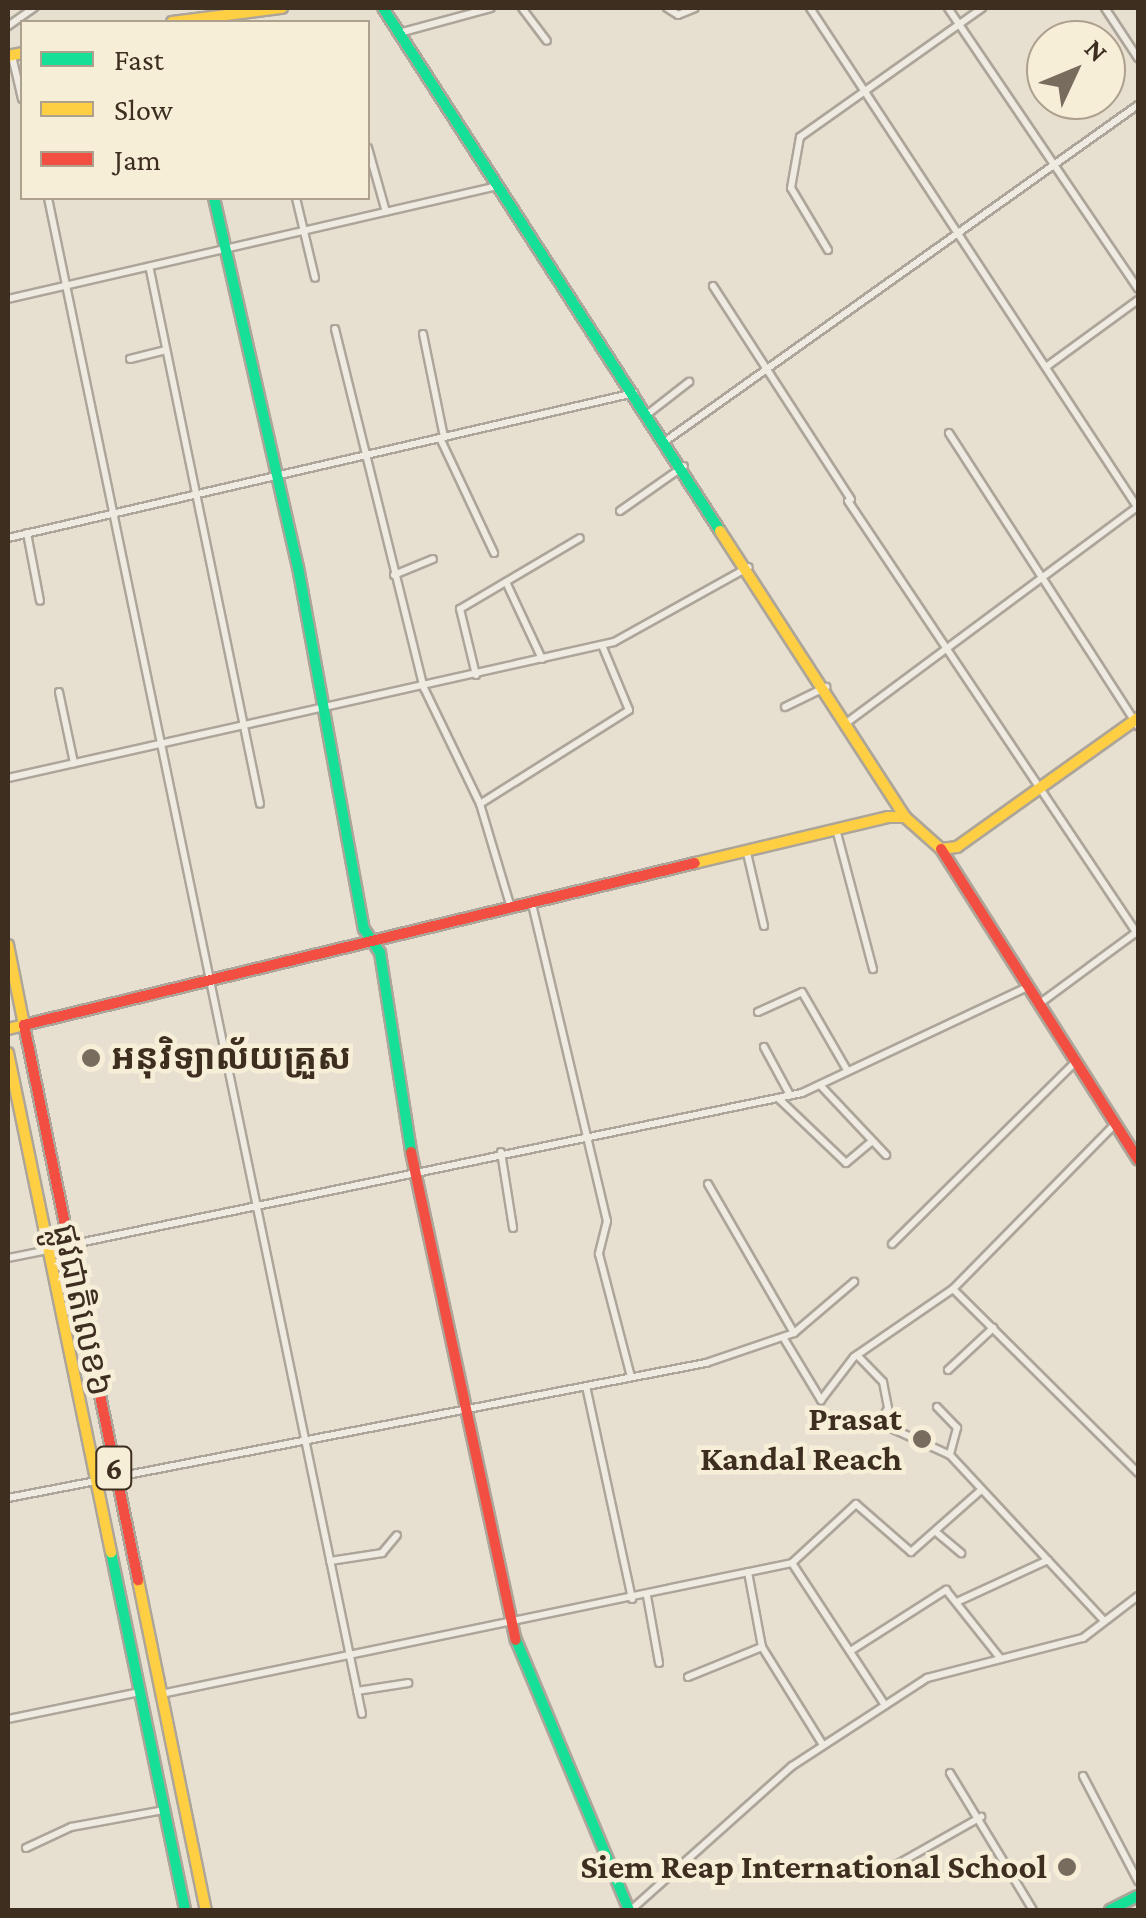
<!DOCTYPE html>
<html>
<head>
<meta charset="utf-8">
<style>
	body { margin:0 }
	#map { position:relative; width:1146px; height:1918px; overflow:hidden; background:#e7e0d1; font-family:"Crimson Pro","Noto Sans Khmer",serif }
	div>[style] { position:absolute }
	.roads { filter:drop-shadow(2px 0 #ada599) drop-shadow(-2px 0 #ada599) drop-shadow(0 2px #ada599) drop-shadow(0 -2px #ada599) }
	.street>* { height:6px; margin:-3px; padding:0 3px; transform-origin:3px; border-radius:3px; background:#efebe3 }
	.fast>* { height:10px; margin:-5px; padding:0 5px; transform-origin:5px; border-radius:5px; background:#16e098 }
	.slow>* { height:10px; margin:-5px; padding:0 5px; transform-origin:5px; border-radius:5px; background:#ffcf43 }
	.jam>* { height:10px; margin:-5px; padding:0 5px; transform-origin:5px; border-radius:5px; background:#f24e42 }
	.dots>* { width:28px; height:28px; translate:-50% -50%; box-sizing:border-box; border:5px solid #f7eed8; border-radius:50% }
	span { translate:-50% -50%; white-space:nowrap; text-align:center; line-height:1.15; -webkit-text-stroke:9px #f7eed8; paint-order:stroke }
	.shield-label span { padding:2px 8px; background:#f7eed8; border:2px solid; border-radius:8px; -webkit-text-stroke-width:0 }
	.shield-label { font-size:32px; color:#3d2e20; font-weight:700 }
	.poi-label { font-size:35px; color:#3d2e20; font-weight:700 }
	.left { translate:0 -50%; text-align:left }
	.right { translate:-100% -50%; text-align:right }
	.street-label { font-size:35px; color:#3d2e20 }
	.frame { position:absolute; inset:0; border:10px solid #3d2e20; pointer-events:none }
	.legend { position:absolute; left:20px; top:20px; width:350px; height:180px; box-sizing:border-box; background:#f7eed8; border:2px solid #ada18e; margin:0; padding:12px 18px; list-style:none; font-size:30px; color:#3d2e20 }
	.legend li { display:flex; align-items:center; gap:20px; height:50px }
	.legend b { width:50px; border:2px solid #ada18e }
	.north { position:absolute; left:1026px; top:20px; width:100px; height:100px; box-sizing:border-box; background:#f7eed8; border:2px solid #ada18e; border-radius:50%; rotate:46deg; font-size:28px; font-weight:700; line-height:40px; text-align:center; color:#3d2e20 }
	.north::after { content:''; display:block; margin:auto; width:35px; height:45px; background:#786c5e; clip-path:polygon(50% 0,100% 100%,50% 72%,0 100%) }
</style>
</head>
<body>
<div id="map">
	<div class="roads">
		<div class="street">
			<div style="left:522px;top:8px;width:41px;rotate:52.9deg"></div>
			<div style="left:667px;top:8px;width:13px;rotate:32deg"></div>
			<div style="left:678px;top:15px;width:18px;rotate:-22deg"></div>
			<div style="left:810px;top:8px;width:598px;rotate:56.74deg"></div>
			<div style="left:948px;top:8px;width:339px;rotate:55.9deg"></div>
			<div style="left:1105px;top:8px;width:60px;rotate:56.6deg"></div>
			<div style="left:8px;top:26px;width:32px;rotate:-35deg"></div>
			<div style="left:399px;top:33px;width:95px;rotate:-15.2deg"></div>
			<div style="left:12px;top:56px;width:44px;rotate:76.9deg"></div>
			<div style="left:368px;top:148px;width:66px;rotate:74.3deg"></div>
			<div style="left:48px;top:198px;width:1548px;rotate:78.3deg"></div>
			<div style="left:296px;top:198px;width:82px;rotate:76.6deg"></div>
			<div style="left:828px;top:250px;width:72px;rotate:-120.8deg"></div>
			<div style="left:791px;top:188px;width:52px;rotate:-80deg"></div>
			<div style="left:800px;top:137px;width:223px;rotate:-35.3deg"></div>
			<div style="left:150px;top:270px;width:545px;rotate:78.36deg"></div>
			<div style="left:713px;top:286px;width:254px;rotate:57.1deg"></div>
			<div style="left:8px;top:299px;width:499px;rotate:-13deg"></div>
			<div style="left:335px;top:329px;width:370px;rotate:76.1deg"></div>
			<div style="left:424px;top:688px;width:129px;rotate:64.2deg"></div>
			<div style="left:480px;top:804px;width:109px;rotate:73.4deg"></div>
			<div style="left:423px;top:334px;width:105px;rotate:78.5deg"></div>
			<div style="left:130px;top:359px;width:34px;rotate:-14deg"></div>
			<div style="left:1046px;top:367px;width:114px;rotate:-36.1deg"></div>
			<div style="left:649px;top:413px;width:51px;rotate:-37.8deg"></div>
			<div style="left:949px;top:433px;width:349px;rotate:57.2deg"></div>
			<div style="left:440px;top:438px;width:127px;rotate:64.8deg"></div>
			<div style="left:667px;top:440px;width:578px;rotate:-35.42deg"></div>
			<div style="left:848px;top:501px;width:522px;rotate:56.25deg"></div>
			<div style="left:620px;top:511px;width:78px;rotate:-35.1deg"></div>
			<div style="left:27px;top:533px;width:69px;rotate:79.2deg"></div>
			<div style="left:8px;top:538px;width:643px;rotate:-13.04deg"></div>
			<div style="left:394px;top:575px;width:42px;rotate:-22.3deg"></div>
			<div style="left:506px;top:582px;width:85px;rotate:64.9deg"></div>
			<div style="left:476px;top:675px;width:68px;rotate:-103.6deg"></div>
			<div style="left:460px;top:609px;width:139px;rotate:-30.6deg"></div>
			<div style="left:59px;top:692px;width:73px;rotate:78.1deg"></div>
			<div style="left:785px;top:707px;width:46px;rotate:-26deg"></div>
			<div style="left:849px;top:721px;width:360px;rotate:-36.6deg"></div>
			<div style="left:8px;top:778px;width:621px;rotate:-12.65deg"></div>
			<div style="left:614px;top:642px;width:154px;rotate:-29.1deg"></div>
			<div style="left:480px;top:804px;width:176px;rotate:-32.2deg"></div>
			<div style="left:629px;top:710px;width:70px;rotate:-112.6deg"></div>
			<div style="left:836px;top:829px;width:145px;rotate:75.2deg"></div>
			<div style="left:747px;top:853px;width:75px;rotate:76.9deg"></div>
			<div style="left:532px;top:904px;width:326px;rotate:76.7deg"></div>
			<div style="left:607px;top:1221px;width:34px;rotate:104deg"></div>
			<div style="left:599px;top:1254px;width:127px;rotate:75.4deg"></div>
			<div style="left:1039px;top:1004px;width:123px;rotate:-36.4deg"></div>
			<div style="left:758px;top:1012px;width:48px;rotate:-24.4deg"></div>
			<div style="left:802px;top:992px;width:90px;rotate:60deg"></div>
			<div style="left:764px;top:1047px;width:55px;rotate:61.6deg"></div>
			<div style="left:821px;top:1086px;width:95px;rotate:46.7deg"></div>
			<div style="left:778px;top:1098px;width:94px;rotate:43.7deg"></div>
			<div style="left:846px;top:1163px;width:34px;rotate:-40deg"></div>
			<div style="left:501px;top:1152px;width:77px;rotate:81deg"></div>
			<div style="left:708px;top:1184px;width:172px;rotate:60deg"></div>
			<div style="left:892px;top:1244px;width:257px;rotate:-44.8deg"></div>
			<div style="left:69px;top:1245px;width:749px;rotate:-11.72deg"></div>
			<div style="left:802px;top:1093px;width:246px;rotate:-25.2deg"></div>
			<div style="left:8px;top:1258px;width:41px;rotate:-11.3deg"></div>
			<div style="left:953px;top:1289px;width:261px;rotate:44.8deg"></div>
			<div style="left:783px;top:1337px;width:74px;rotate:58.9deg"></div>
			<div style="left:821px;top:1400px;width:54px;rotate:-52.5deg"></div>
			<div style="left:854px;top:1357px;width:120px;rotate:-34.5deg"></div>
			<div style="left:953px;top:1289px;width:231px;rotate:-45.5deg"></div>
			<div style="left:857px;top:1355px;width:37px;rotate:46deg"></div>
			<div style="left:883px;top:1382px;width:26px;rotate:79deg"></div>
			<div style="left:888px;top:1408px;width:17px;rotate:118deg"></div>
			<div style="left:880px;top:1423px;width:77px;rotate:24.6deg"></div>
			<div style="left:950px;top:1455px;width:226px;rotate:47.1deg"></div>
			<div style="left:948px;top:1370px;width:62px;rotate:-43deg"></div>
			<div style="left:586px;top:1386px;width:218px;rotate:77.8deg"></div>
			<div style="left:937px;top:1407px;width:29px;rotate:46deg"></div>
			<div style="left:957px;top:1428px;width:28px;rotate:105deg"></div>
			<div style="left:8px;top:1498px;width:711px;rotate:-10.95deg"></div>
			<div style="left:706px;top:1363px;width:93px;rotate:-18.8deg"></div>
			<div style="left:794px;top:1333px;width:79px;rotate:-40.4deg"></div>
			<div style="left:936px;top:1532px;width:33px;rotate:40deg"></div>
			<div style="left:330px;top:1561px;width:53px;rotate:-8.7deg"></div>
			<div style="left:382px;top:1553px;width:23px;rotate:-50deg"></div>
			<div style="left:792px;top:1563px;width:170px;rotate:56.8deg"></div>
			<div style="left:748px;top:1572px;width:76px;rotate:79.4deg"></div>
			<div style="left:762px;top:1647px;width:115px;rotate:58.1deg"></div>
			<div style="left:647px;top:1596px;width:68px;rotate:79.8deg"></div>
			<div style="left:959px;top:1601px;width:98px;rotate:-24.7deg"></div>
			<div style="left:852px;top:1650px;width:112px;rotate:-32.6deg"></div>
			<div style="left:946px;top:1590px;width:87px;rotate:51.5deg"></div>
			<div style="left:688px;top:1677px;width:80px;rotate:-22.1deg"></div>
			<div style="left:357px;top:1691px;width:52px;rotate:-8.9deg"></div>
			<div style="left:161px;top:1694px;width:644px;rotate:-11.73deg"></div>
			<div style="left:792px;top:1563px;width:87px;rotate:-42.7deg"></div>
			<div style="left:856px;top:1504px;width:73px;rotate:41.1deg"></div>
			<div style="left:911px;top:1552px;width:94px;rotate:-41.5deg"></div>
			<div style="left:8px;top:1719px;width:134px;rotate:-11.6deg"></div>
			<div style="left:950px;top:1773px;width:160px;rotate:58.8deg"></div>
			<div style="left:1083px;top:1776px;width:119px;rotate:62.4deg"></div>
			<div style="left:26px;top:1848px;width:50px;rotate:-25deg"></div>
			<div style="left:71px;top:1827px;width:95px;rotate:-10.4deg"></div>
			<div style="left:896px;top:1865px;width:98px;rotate:-29.5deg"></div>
			<div style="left:631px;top:1910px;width:216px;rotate:-41.8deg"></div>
			<div style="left:792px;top:1766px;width:161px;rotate:-33.1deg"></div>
			<div style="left:927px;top:1678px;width:161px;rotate:-14.4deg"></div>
			<div style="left:1083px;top:1638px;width:69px;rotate:-37.4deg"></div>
		</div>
		<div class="fast">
			<div style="left:383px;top:8px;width:622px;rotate:57.2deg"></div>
			<div style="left:214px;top:198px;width:378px;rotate:77.2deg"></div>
			<div style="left:298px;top:567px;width:368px;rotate:79.7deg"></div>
			<div style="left:364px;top:929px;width:29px;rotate:56deg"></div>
			<div style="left:380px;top:953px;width:201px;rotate:81.1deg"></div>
			<div style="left:111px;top:1552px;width:366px;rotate:78.3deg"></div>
			<div style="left:516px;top:1640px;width:293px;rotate:67.3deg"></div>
			<div style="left:1110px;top:1910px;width:31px;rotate:-27deg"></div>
		</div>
		<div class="slow">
			<div style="left:172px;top:22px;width:111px;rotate:-7.3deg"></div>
			<div style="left:8px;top:56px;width:14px;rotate:-12deg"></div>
			<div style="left:720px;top:531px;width:341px;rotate:57.1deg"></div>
			<div style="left:695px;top:863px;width:198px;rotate:-13.4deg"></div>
			<div style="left:888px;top:817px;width:17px"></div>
			<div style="left:905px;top:817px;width:48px;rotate:41.6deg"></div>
			<div style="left:941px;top:849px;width:16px;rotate:-7deg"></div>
			<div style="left:957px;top:847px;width:222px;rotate:-35.5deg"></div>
			<div style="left:8px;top:945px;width:82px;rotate:78.7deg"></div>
			<div style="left:24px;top:1025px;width:16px;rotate:166deg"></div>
			<div style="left:8px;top:1053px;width:510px;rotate:78.34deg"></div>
			<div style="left:138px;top:1580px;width:337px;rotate:78.4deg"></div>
		</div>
		<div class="jam">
			<div style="left:941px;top:849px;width:368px;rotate:57.6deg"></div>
			<div style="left:24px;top:1025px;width:690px;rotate:-13.57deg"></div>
			<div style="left:24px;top:1025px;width:567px;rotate:78.39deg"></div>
			<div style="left:411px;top:1152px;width:499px;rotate:77.9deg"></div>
		</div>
	</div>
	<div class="dots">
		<div style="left:91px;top:1058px;background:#786c5e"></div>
		<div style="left:922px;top:1439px;background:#786c5e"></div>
		<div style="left:1067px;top:1867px;background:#786c5e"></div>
	</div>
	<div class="shield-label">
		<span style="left:114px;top:1468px">6</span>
	</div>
	<div class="poi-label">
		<span class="left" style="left:111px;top:1058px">អនុវិទ្យាល័យគ្រួស</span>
		<span class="right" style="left:902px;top:1439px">Prasat<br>Kandal Reach</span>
		<span class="right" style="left:1047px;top:1867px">Siem Reap International School</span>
	</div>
	<div class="street-label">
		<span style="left:82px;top:1310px;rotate:78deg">ផ្លូវជាតិលេខ៦</span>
	</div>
	<div class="frame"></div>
	<ul class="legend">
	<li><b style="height:12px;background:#16e098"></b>Fast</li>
	<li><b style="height:12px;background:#ffcf43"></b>Slow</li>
	<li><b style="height:12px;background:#f24e42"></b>Jam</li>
	</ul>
	<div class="north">N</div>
</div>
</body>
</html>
